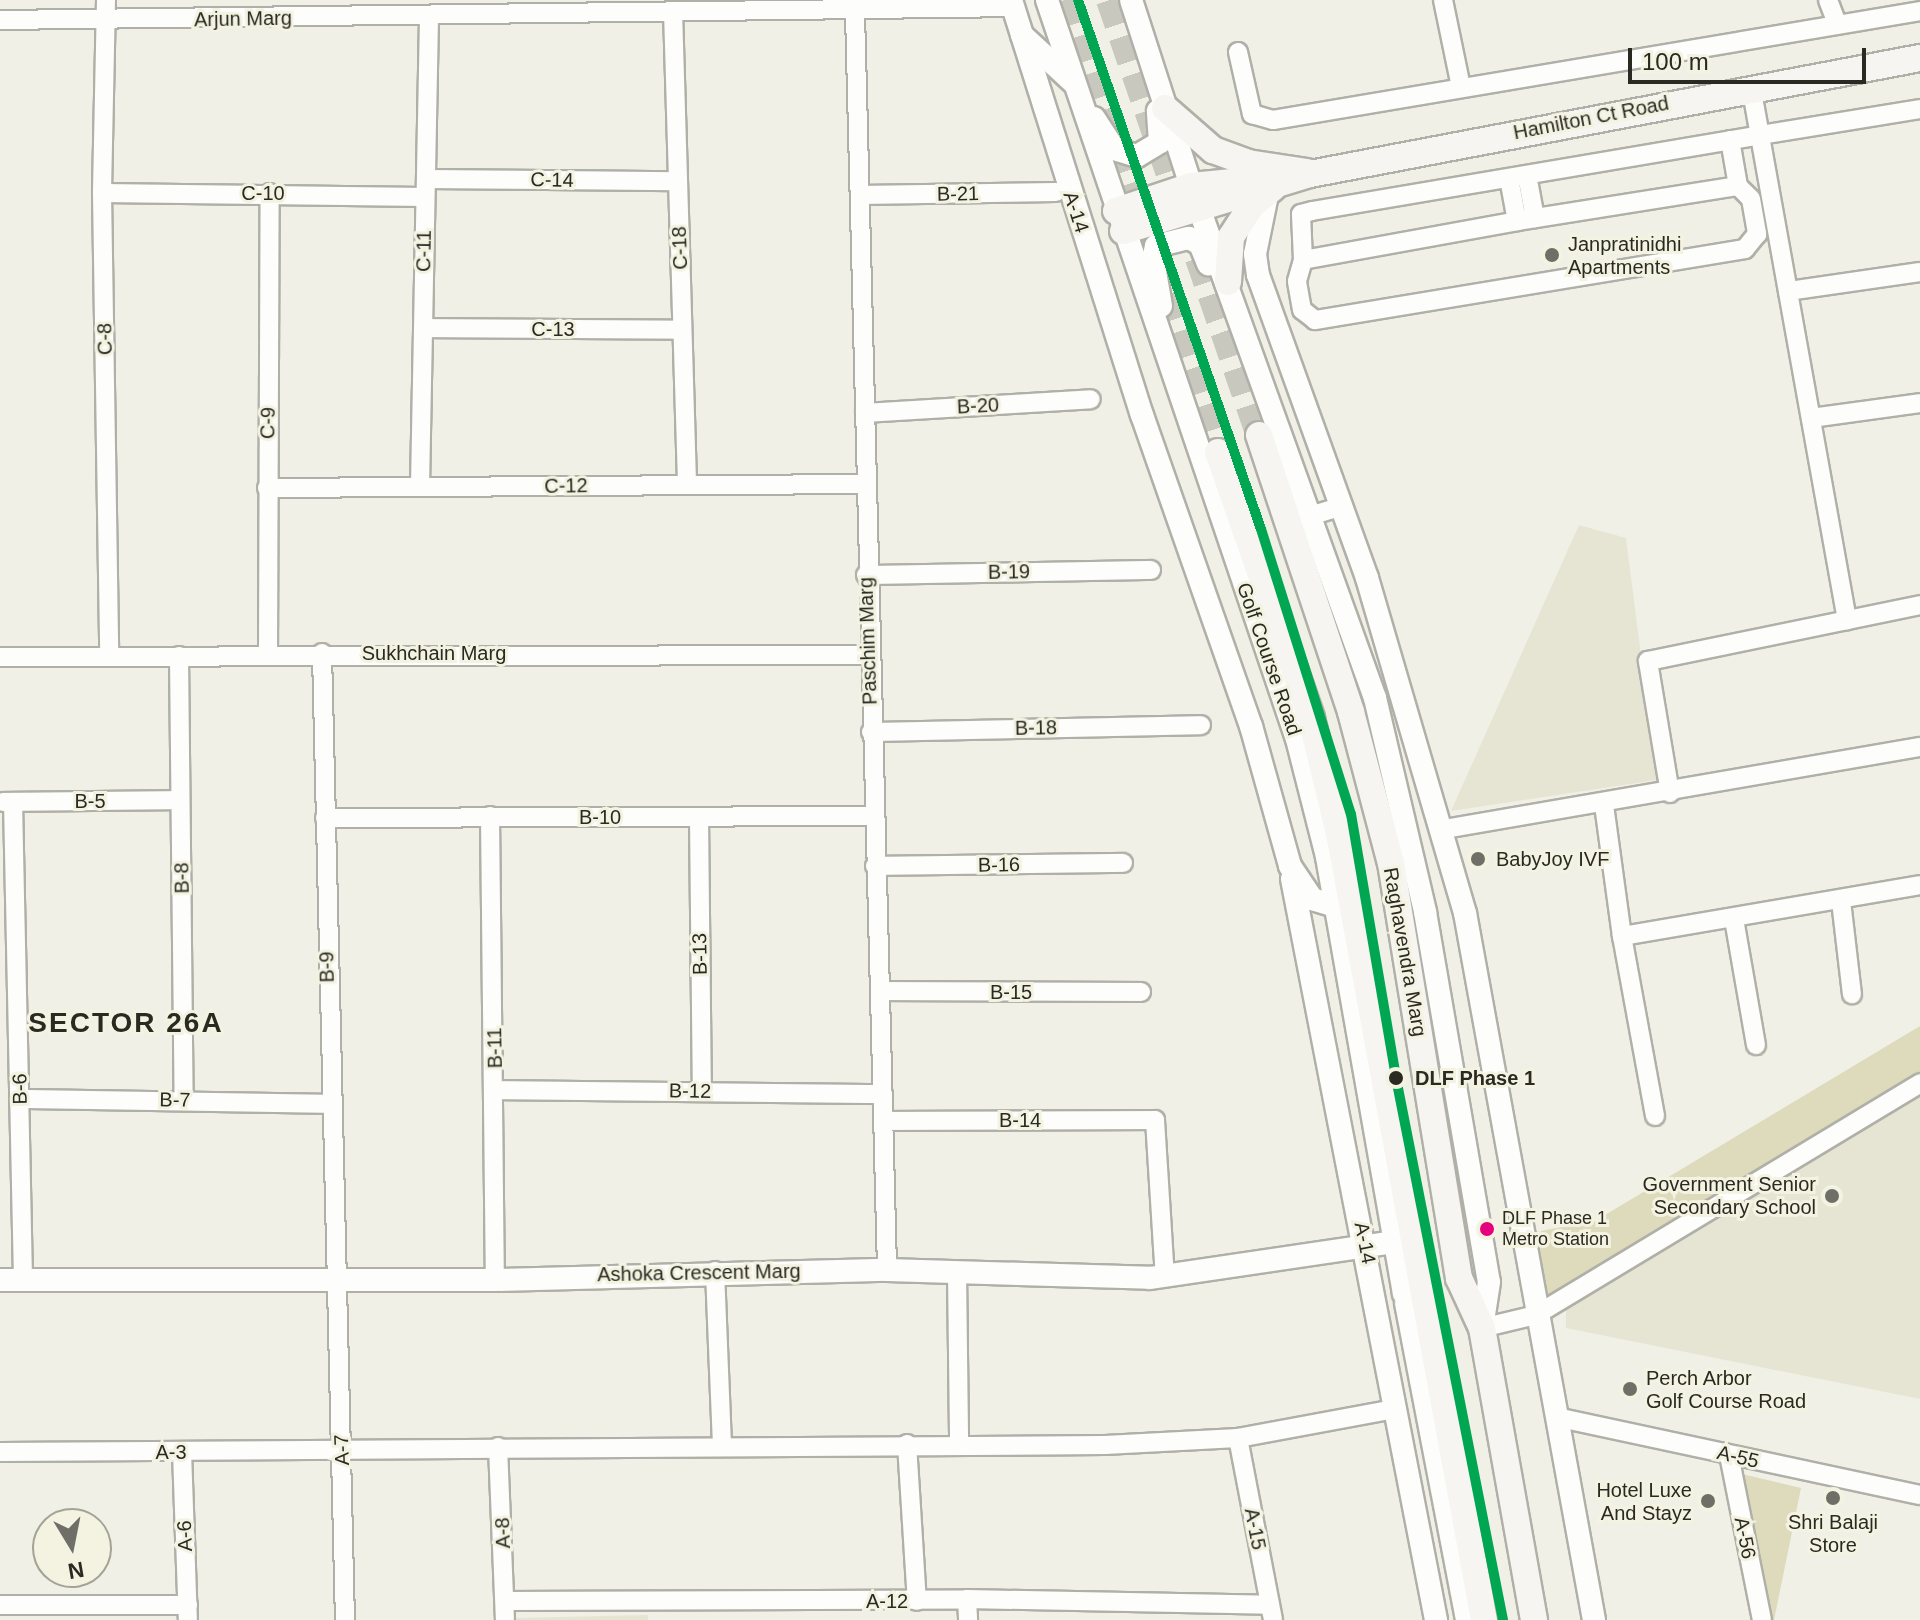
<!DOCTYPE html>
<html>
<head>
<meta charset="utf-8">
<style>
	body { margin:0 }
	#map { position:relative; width:1920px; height:1620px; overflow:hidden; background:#f0f0e6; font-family:Arial,sans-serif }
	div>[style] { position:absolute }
	.built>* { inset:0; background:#e6e5d4 }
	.green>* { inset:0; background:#dddbbb }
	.secondary-tunnel>* { height:26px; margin-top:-13px; transform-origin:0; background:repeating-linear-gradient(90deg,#c8c8bf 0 26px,transparent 0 39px) }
	.roads { filter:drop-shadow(2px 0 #b0b0a8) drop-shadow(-2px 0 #b0b0a8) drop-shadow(0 2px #b0b0a8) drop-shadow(0 -2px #b0b0a8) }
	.minor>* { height:18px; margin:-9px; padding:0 9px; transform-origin:9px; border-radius:9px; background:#fdfdfb }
	.tertiary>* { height:22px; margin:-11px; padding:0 11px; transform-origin:11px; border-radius:11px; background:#fdfdfb }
	.secondary>* { height:26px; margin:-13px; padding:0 13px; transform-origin:13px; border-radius:13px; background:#f6f5f1 }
	.metro-1>* { height:10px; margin:-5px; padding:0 5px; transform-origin:5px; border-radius:5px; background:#00a651 }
	.dots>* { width:22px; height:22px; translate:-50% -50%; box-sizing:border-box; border:4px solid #f4f3e2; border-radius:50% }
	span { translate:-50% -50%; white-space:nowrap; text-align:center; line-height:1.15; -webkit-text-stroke:6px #f4f3e2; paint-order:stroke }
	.bus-label { font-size:18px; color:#2a2a23 }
	.left { translate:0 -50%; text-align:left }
	.street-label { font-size:20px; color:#2a2a23 }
	.poi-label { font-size:20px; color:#2a2a23 }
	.right { translate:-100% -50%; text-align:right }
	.stop-label { font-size:20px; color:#2a2a23; font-weight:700 }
	.district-label { font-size:28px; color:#2a2a23; font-weight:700; letter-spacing:2px }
	.north { position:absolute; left:32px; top:1508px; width:80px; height:80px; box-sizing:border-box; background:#f4f3e2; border:2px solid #a3a396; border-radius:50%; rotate:170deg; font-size:22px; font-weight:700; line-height:32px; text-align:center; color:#2a2a23 }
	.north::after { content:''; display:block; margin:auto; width:28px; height:36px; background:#6f6f67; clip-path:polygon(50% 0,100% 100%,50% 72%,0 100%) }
	.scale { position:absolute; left:1628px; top:48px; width:238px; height:36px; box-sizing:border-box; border:4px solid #2a2a23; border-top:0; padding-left:10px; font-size:24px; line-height:28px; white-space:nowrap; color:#2a2a23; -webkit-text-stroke:6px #f4f3e2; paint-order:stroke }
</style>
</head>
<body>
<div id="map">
	<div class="built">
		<div style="clip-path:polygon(1579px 525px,1626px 538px,1657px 780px,1451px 811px)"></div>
		<div style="clip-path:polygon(1920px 1090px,1920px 1399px,1566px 1328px,1566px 1302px)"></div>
		<div style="clip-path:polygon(648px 1615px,648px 1620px,515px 1620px,515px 1618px)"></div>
	</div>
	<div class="green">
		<div style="clip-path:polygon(1920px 1026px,1920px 1074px,1542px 1306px,1535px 1232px,1595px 1221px)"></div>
		<div style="clip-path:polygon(1742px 1474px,1801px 1488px,1774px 1620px,1772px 1620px)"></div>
	</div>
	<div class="secondary-tunnel">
		<div style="left:1064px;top:0;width:478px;rotate:71.2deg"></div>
		<div style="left:1109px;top:0;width:460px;rotate:71deg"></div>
	</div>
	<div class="roads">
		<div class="minor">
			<div style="left:106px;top:0;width:193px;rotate:91.2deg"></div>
			<div style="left:102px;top:193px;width:464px;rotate:89.1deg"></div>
			<div style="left:1443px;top:0;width:89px;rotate:78.3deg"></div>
			<div style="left:1828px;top:0;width:26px;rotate:69deg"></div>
			<div style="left:673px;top:11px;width:474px;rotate:88.3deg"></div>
			<div style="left:855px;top:13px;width:1257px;rotate:88.54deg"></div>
			<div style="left:0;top:20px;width:1014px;rotate:-0.73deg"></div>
			<div style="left:1238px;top:52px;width:64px;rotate:77.3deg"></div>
			<div style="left:1252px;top:114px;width:22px;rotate:16deg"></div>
			<div style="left:1273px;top:120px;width:656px;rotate:-9.56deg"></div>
			<div style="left:1751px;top:86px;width:543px;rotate:79.81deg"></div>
			<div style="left:1730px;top:140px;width:47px;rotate:80.1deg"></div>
			<div style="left:1738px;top:186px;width:18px;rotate:45deg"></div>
			<div style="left:1751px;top:199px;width:36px;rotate:80deg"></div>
			<div style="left:1757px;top:234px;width:19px;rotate:129deg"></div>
			<div style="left:1745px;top:249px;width:436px;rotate:170.6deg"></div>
			<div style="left:1315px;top:320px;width:16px;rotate:-142deg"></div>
			<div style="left:1302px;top:310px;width:29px;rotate:-100deg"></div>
			<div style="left:1297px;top:281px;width:22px;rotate:-74deg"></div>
			<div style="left:1303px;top:260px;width:46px;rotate:-92.5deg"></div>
			<div style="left:1301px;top:214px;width:11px;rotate:-15deg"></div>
			<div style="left:1312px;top:211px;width:455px;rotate:-9.6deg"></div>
			<div style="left:1761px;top:135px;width:161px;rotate:-9.3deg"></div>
			<div style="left:1527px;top:175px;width:44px;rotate:79.5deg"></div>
			<div style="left:1509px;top:178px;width:44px;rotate:79.5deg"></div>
			<div style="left:1517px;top:221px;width:224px;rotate:-9deg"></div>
			<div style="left:426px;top:179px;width:252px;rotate:0.5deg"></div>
			<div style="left:102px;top:193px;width:323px;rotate:0.7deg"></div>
			<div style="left:860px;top:195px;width:196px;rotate:-0.9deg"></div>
			<div style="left:1303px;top:260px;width:218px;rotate:-10.3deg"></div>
			<div style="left:1788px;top:291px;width:133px;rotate:-8.2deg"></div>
			<div style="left:423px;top:328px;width:259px;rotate:0.4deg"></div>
			<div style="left:865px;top:413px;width:226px;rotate:-3.5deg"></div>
			<div style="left:1811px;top:418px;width:110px;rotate:-7.8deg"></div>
			<div style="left:420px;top:486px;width:470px;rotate:-88.9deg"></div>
			<div style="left:267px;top:488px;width:597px;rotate:-0.38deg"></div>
			<div style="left:1313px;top:515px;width:31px;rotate:-17deg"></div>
			<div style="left:866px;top:575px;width:285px;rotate:-1deg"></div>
			<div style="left:322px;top:653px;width:967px;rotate:88.64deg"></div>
			<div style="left:268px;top:654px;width:461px;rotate:-89.8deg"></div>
			<div style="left:179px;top:656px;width:444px;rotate:89.4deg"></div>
			<div style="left:0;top:657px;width:868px;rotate:-0.13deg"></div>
			<div style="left:871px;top:732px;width:330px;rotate:-1.2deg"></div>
			<div style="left:1670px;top:793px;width:134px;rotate:-99.5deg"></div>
			<div style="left:1648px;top:661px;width:278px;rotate:-11.6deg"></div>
			<div style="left:3px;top:802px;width:177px;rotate:-0.6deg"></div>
			<div style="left:13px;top:802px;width:478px;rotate:88.8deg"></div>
			<div style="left:1604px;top:805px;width:132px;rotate:82.2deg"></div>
			<div style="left:1622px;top:936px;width:302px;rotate:-9.7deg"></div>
			<div style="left:490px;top:816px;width:464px;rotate:89.4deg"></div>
			<div style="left:699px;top:817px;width:274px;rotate:89.4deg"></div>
			<div style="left:325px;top:818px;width:549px;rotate:-0.21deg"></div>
			<div style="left:1444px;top:829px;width:483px;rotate:-9.8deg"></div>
			<div style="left:875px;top:866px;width:248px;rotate:-0.7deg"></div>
			<div style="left:1841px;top:901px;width:94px;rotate:83.3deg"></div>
			<div style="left:1734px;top:919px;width:128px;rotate:80.1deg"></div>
			<div style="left:1622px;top:936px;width:183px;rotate:79.6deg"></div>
			<div style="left:880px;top:991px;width:261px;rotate:0.2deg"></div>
			<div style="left:496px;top:1090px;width:387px;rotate:0.6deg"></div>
			<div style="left:20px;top:1099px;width:309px;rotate:0.9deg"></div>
			<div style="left:885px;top:1121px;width:270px;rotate:-0.2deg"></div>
			<div style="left:1155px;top:1120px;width:157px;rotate:86.4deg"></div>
			<div style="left:715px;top:1271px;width:175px;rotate:87.7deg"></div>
			<div style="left:957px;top:1271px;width:172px;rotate:89.3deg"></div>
			<div style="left:1482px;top:1328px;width:56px;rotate:-13.5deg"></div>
			<div style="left:1536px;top:1315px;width:449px;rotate:-31.1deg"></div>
			<div style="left:1556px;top:1417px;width:372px;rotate:12.1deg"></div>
			<div style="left:1238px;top:1438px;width:185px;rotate:79.1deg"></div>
			<div style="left:907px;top:1444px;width:157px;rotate:86.4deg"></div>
			<div style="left:498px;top:1447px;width:173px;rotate:87.7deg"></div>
			<div style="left:0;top:1452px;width:1105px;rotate:-0.36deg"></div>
			<div style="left:1105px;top:1445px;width:133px;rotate:-3deg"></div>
			<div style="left:1238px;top:1438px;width:159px;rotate:-10.5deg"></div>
			<div style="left:182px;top:1452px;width:168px;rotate:88deg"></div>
			<div style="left:1729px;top:1455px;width:168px;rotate:78.7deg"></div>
			<div style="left:967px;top:1599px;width:21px;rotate:87deg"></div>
			<div style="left:505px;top:1601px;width:462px;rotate:-0.2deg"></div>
			<div style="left:967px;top:1599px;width:303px;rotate:1.1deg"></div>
			<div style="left:0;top:1605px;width:188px"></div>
		</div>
		<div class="tertiary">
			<div style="left:1011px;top:0;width:435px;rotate:72.5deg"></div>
			<div style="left:1142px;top:415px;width:330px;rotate:70.7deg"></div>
			<div style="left:1251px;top:726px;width:145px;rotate:74.4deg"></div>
			<div style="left:1290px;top:866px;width:40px;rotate:56deg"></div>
			<div style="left:1312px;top:899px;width:24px;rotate:17deg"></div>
			<div style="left:1047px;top:0;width:780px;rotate:71.31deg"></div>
			<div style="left:1297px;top:739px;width:122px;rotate:75.7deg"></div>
			<div style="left:1327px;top:857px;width:443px;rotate:80deg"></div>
			<div style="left:1404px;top:1293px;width:45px;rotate:54.9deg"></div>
			<div style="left:1131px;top:0;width:195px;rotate:72.1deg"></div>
			<div style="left:1191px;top:186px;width:544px;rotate:70.23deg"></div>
			<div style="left:1375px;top:698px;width:220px;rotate:76.8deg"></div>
			<div style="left:1425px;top:912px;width:375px;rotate:80.2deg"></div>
			<div style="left:1489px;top:1282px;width:47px;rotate:98.7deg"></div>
			<div style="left:1022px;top:35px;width:69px;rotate:42.7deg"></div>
			<div style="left:1094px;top:118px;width:37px;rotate:57deg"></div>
			<div style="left:1114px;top:149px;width:24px;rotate:17deg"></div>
			<div style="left:1137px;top:156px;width:27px;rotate:-31deg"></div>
			<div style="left:1160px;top:142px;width:31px;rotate:-94deg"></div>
			<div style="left:1268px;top:190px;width:65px;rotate:101.5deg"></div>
			<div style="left:1255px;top:254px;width:21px;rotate:82deg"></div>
			<div style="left:1258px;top:275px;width:322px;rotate:70.2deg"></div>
			<div style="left:1367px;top:578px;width:349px;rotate:73.7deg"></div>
			<div style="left:1465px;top:913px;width:719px;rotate:79.66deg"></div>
			<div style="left:1161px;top:306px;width:47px;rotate:-99.9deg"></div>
			<div style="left:1153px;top:260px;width:14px;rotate:-78deg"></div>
			<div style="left:1156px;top:246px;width:34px;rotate:-14deg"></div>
			<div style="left:1189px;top:238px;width:13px;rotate:29deg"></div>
			<div style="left:1200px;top:244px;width:22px;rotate:68deg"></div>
			<div style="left:1292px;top:879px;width:755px;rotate:79deg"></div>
			<div style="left:0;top:1280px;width:495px"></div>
			<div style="left:495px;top:1280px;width:392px;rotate:-1.5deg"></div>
			<div style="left:887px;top:1270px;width:263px;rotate:1.7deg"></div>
			<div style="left:1150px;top:1278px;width:247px;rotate:-8.4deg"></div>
			<div style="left:1406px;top:1303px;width:323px;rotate:79.1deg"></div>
		</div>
		<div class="secondary">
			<div style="left:1165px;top:108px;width:64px;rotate:41.2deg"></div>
			<div style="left:1213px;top:150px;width:37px;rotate:20deg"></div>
			<div style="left:1248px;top:163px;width:60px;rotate:8.7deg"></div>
			<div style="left:1116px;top:211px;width:79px;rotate:-18.4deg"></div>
			<div style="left:1191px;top:186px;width:52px;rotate:-5.5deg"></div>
			<div style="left:1123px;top:231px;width:195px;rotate:-17deg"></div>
			<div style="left:1310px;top:174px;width:621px;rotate:-10.77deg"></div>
			<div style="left:1228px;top:282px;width:45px;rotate:-86.2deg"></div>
			<div style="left:1231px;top:237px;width:38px;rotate:-57deg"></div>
			<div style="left:1252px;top:205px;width:27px;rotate:-39deg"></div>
			<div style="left:1259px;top:435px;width:292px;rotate:71.6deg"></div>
			<div style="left:1351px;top:712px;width:156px;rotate:75.2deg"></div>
			<div style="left:1391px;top:863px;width:421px;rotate:80.7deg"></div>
			<div style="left:1459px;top:1278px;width:55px;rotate:65.3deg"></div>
			<div style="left:1482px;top:1328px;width:297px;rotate:79.9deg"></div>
			<div style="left:1218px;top:452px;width:282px;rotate:70.7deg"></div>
			<div style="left:1311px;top:718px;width:123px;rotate:76.4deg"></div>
			<div style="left:1340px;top:838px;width:795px;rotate:79.57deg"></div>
		</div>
	</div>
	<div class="metro-1">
		<div style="left:1078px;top:0;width:560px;rotate:70.92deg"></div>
		<div style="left:1261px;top:529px;width:299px;rotate:72.5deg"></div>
		<div style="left:1351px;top:814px;width:268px;rotate:80.3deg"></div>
		<div style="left:1396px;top:1078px;width:552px;rotate:78.83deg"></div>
	</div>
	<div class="dots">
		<div style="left:1552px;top:255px;background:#6f6f67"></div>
		<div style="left:1478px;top:859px;background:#6f6f67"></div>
		<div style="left:1396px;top:1078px;background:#2a2a23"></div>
		<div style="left:1832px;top:1196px;background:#6f6f67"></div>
		<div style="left:1487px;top:1229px;background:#e5007d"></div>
		<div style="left:1630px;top:1389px;background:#6f6f67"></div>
		<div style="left:1833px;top:1498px;background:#6f6f67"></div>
		<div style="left:1708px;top:1501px;background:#6f6f67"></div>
	</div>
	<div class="bus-label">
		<span class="left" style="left:1502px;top:1229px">DLF Phase 1<br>Metro Station</span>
	</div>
	<div class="street-label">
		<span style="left:243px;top:19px;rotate:-1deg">Arjun Marg</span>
		<span style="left:1591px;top:118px;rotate:-11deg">Hamilton Ct Road</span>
		<span style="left:552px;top:180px;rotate:1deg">C-14</span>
		<span style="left:263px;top:193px">C-10</span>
		<span style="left:958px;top:194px;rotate:-1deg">B-21</span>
		<span style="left:1076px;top:212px;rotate:72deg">A-14</span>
		<span style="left:680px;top:248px;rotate:-92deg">C-18</span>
		<span style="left:424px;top:251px;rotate:-89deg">C-11</span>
		<span style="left:553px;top:329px">C-13</span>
		<span style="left:105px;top:339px;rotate:-91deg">C-8</span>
		<span style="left:978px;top:406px;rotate:-3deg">B-20</span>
		<span style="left:268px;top:423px;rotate:-89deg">C-9</span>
		<span style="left:566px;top:486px;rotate:-1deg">C-12</span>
		<span style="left:1009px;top:572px;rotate:-1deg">B-19</span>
		<span style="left:868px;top:641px;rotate:-92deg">Paschim Marg</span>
		<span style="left:434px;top:653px">Sukhchain Marg</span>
		<span style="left:1269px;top:659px;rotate:71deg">Golf Course Road</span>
		<span style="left:1036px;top:728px;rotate:-1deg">B-18</span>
		<span style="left:90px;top:801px">B-5</span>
		<span style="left:600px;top:817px">B-10</span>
		<span style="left:999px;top:865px;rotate:-1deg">B-16</span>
		<span style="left:182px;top:878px;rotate:-91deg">B-8</span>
		<span style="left:1405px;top:952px;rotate:80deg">Raghavendra Marg</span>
		<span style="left:700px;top:954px;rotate:-91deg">B-13</span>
		<span style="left:327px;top:967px;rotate:-91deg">B-9</span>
		<span style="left:1011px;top:992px">B-15</span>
		<span style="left:495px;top:1048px;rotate:-91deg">B-11</span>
		<span style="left:20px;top:1089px;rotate:-91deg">B-6</span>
		<span style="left:690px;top:1091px;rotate:1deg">B-12</span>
		<span style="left:175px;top:1100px;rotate:1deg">B-7</span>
		<span style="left:1020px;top:1120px">B-14</span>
		<span style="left:1365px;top:1243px;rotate:79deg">A-14</span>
		<span style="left:699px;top:1273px;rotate:-1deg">Ashoka Crescent Marg</span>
		<span style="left:342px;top:1450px;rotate:-92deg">A-7</span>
		<span style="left:171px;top:1452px">A-3</span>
		<span style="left:1738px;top:1457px;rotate:13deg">A-55</span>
		<span style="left:1255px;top:1529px;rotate:79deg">A-15</span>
		<span style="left:503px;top:1533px;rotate:-92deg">A-8</span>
		<span style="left:185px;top:1536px;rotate:-92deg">A-6</span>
		<span style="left:1745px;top:1538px;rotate:79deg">A-56</span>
		<span style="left:887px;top:1601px">A-12</span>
	</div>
	<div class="poi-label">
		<span class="left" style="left:1568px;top:256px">Janpratinidhi<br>Apartments</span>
		<span class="left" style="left:1496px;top:859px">BabyJoy IVF</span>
		<span class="right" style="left:1816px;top:1196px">Government Senior<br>Secondary School</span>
		<span class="left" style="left:1646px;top:1390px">Perch Arbor<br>Golf Course Road</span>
		<span class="right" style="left:1692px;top:1502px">Hotel Luxe<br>And Stayz</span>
		<span style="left:1833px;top:1534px">Shri Balaji<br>Store</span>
	</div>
	<div class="stop-label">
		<span class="left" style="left:1415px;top:1078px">DLF Phase 1</span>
	</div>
	<div class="district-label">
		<span style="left:126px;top:1023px">SECTOR 26A</span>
	</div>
	<div class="north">N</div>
	<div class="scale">100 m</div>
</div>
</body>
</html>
